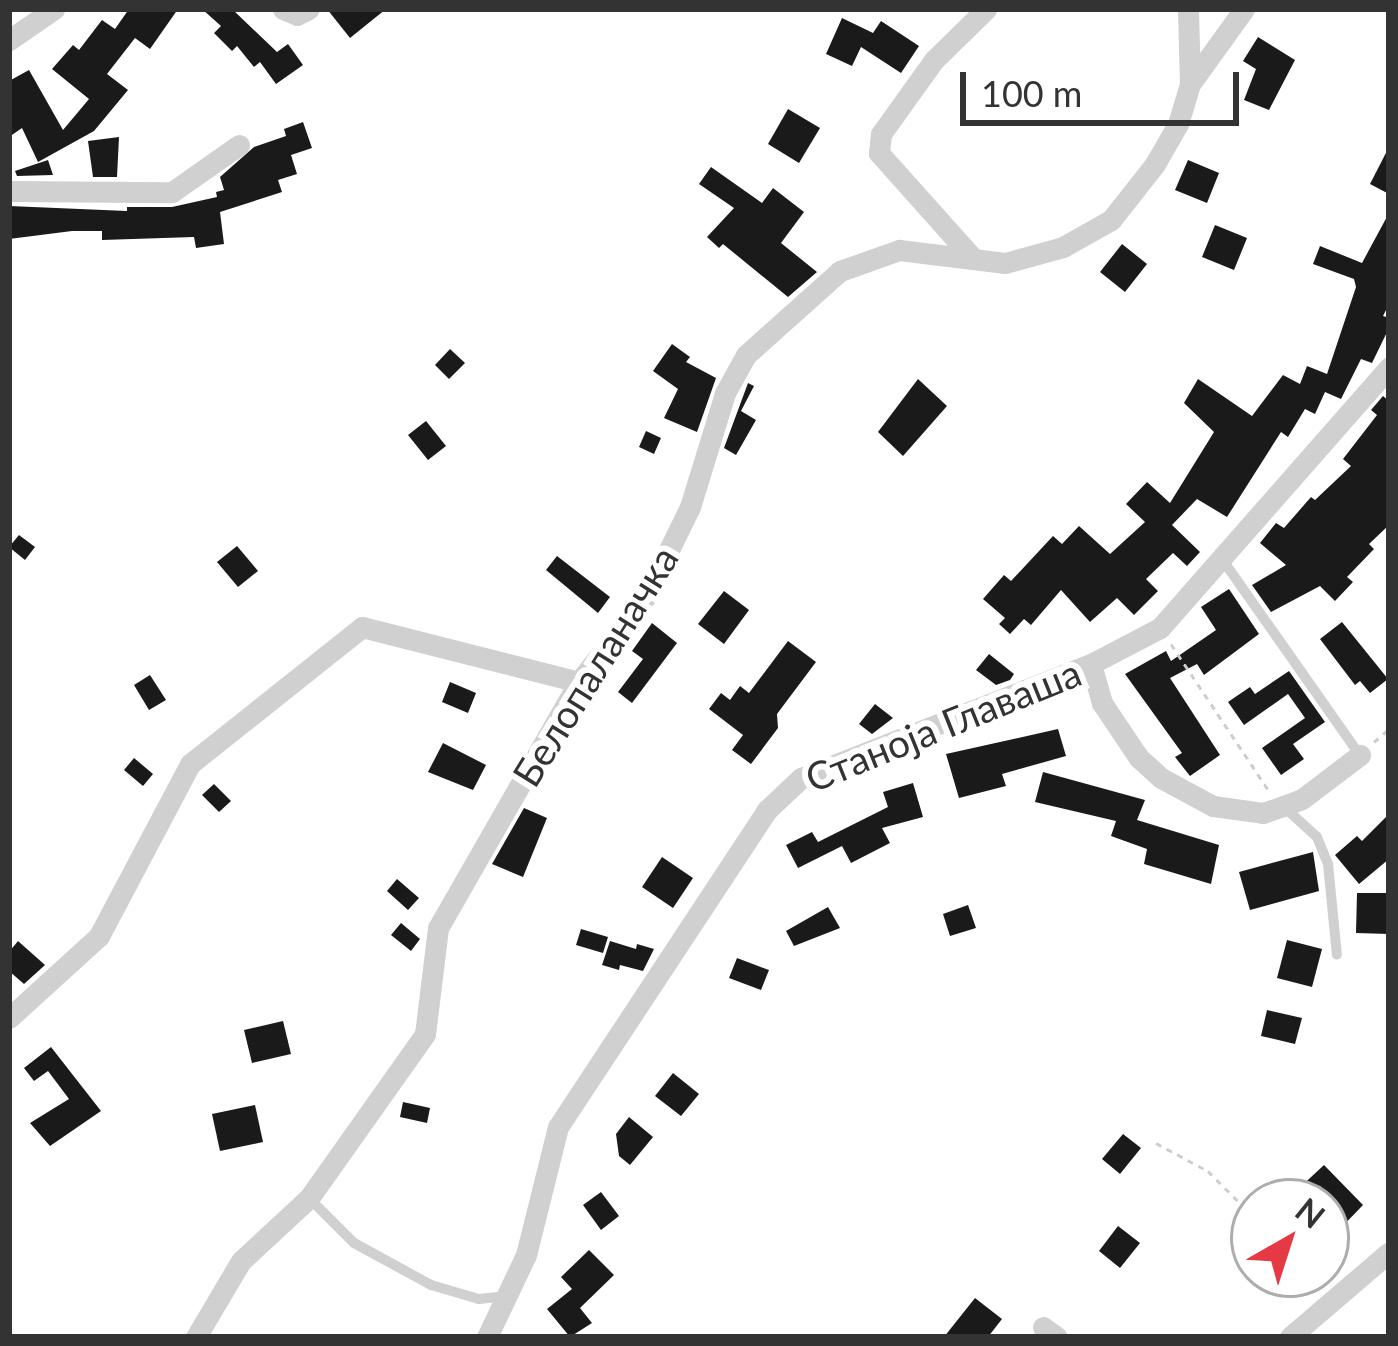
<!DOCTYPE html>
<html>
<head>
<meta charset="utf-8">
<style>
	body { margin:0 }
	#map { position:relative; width:1398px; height:1346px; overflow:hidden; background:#fff; font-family:Lato,sans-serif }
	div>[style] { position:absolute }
	.building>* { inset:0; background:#1a1a1a }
	.path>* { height:3px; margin-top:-1.5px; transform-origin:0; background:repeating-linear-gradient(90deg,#cdcdcd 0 6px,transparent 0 12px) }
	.service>* { height:10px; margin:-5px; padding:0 5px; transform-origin:5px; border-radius:5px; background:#d0d0d0 }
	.minor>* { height:21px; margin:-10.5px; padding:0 10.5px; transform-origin:10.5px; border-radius:10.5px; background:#d0d0d0 }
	span { translate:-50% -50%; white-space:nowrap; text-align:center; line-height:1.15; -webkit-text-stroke:12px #fff; paint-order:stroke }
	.street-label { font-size:39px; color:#333 }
	.frame { position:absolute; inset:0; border:12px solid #333; pointer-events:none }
	.north { position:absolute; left:1230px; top:1178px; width:120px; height:120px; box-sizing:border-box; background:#fff; border:3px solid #adadad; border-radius:50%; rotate:39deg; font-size:33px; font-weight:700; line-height:48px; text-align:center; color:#333 }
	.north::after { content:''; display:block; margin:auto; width:42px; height:54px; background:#e63946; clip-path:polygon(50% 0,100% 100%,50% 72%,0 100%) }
	.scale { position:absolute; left:960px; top:72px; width:279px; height:54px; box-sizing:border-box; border:6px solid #333; border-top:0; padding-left:15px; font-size:36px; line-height:42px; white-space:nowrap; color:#333; -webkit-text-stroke:9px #fff; paint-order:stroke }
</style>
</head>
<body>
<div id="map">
	<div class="building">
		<div style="clip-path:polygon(129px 9px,178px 9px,150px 49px,135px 38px,107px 74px,128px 90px,94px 131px,38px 162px,22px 128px,9px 137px,9px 81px,29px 70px,63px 130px,89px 99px,52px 69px,73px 45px,79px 50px,102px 20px,115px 29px)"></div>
		<div style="clip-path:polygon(202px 9px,232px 9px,277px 52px,288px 44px,303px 65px,276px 84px,260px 62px,254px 67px,237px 46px,232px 51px,214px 33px,221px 26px)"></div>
		<div style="clip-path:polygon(327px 9px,386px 9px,350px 38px)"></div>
		<div style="clip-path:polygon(842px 18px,873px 33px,881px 21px,919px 46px,901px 73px,861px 47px,852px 66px,826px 54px)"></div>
		<div style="clip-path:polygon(1258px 37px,1295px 60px,1269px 110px,1244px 100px,1256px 69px,1243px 61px)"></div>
		<div style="clip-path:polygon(788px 109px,820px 128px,799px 163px,768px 144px)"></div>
		<div style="clip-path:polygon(303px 122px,312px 148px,291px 155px,297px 174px,278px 180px,282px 192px,220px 212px,224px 244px,196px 248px,194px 237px,102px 240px,102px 231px,72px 231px,9px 239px,9px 206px,127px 211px,127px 207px,172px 207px,217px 197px,216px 192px,224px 190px,220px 177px,254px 147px,286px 136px,284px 129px)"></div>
		<div style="clip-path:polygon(119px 137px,117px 177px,93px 177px,88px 141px)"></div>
		<div style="clip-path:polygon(1389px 147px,1389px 194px,1370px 184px)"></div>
		<div style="clip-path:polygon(48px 160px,53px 175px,17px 176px,15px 171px)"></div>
		<div style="clip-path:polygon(1188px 160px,1219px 173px,1207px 203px,1175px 190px)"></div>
		<div style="clip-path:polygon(711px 167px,762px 203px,773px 188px,804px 212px,781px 243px,817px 272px,788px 297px,723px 244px,719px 248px,707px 237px,734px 208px,699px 184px)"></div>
		<div style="clip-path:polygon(1389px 213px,1389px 304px,1383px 316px,1389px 318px,1389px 328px,1372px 363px,1361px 359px,1341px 399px,1325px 392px,1315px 414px,1305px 409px,1288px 437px,1281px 432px,1227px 517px,1197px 499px,1172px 525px,1200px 552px,1187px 566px,1173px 553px,1146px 579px,1158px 591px,1134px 615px,1117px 598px,1090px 622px,1061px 590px,1031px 625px,1024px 619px,1010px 634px,999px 624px,1005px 618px,983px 599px,1004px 575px,1011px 581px,1053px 536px,1062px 544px,1079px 526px,1110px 554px,1145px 522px,1126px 504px,1147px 482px,1170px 503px,1214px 432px,1184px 403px,1198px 379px,1252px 416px,1283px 375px,1300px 384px,1307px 366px,1327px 374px,1356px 287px,1354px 279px,1313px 264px,1320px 246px,1362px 263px)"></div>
		<div style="clip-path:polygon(1215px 225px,1247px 238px,1234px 270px,1202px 257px)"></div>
		<div style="clip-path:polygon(1122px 244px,1147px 264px,1125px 292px,1100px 272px)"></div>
		<div style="clip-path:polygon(672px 344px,690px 357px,686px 362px,716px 378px,697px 432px,664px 418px,678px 389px,653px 371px)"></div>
		<div style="clip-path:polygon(450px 349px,465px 363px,449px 379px,435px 365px)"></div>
		<div style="clip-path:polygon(918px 379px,947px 406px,903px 456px,878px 432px)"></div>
		<div style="clip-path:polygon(748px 383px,754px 386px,741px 411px,756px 420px,736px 455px,724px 448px)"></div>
		<div style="clip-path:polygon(1383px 396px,1389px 401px,1389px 525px,1369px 544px,1374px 549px,1347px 577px,1353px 582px,1335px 601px,1320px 586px,1271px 612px,1252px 585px,1286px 565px,1260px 543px,1276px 523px,1284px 528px,1311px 497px,1315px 500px,1351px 466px,1343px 459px,1377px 415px,1371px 410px)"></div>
		<div style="clip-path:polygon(426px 421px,446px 446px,428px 460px,408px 435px)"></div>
		<div style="clip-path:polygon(646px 431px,661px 438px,654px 454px,639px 447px)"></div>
		<div style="clip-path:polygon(19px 535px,35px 547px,25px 560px,9px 547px)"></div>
		<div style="clip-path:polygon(237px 546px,258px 571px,238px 587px,217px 562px)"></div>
		<div style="clip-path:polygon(557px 556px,610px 597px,598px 613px,546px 570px)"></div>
		<div style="clip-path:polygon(1229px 589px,1259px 634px,1204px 675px,1197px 664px,1170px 678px,1220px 755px,1190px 776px,1175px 757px,1182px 753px,1125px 674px,1166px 651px,1171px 661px,1216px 630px,1201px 607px)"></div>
		<div style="clip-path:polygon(724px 591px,749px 610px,724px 644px,698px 624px)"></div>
		<div style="clip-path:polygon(1342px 622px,1388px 679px,1370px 693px,1360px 681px,1355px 685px,1320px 639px)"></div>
		<div style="clip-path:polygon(652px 623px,677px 643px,632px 703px,618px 692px,643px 659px,632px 651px)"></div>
		<div style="clip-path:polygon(788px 641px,816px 662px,777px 714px,778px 728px,751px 764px,732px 750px,743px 735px,709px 709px,721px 693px,730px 700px,740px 686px,749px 693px)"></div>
		<div style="clip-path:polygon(989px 654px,1014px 674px,1010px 680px,996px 685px,976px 670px)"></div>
		<div style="clip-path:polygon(1289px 671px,1325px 722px,1293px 744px,1304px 759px,1281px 775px,1262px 748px,1305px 718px,1288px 694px,1244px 725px,1228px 702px,1250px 687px,1255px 694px)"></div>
		<div style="clip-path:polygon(150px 675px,166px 700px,149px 710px,134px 685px)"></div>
		<div style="clip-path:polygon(450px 682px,476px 693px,468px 713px,442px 702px)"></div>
		<div style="clip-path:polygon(875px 704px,893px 718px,872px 734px,859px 724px)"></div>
		<div style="clip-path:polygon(1058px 729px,1066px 756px,1002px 774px,1006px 786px,959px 798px,946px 754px)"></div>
		<div style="clip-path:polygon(443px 743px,486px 765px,473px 790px,428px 772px)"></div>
		<div style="clip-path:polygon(134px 758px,153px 774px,143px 786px,124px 770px)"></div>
		<div style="clip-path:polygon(1043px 772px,1145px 800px,1137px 820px,1219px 845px,1211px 884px,1144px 864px,1147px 849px,1111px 836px,1116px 821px,1035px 802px)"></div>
		<div style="clip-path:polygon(913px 783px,923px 817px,882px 828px,890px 843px,851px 863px,842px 846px,798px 868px,786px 845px,812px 832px,818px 842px,888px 807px,883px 792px)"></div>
		<div style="clip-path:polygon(214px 784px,231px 801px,219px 812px,202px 795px)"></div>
		<div style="clip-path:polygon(524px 808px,547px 818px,523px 877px,492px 864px)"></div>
		<div style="clip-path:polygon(1389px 814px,1389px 859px,1359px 884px,1335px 855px,1357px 836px,1362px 841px)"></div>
		<div style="clip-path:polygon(1313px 852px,1319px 891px,1250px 910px,1239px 872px)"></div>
		<div style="clip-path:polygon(662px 857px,693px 878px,673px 908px,642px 887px)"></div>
		<div style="clip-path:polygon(397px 879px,419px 898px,408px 910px,387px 891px)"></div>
		<div style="clip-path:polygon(1357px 893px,1389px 893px,1389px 934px,1356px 933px)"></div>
		<div style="clip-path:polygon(968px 905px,976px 928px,950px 936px,943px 914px)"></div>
		<div style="clip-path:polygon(828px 907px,840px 928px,794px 946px,786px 931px)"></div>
		<div style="clip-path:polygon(401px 923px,420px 939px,411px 951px,391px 935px)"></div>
		<div style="clip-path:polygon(581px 929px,608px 937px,603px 953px,576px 945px)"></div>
		<div style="clip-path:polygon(1287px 940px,1322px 949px,1312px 987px,1277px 978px)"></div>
		<div style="clip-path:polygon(18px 941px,45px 965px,24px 984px,9px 971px,9px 952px)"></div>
		<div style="clip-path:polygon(610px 941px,636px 949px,637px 944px,654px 949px,643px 971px,620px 965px,619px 970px,602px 965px)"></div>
		<div style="clip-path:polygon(737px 958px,769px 970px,761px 990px,729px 978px)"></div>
		<div style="clip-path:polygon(1267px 1010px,1302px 1018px,1295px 1044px,1261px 1036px)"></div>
		<div style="clip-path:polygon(283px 1021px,291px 1054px,252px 1063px,244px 1030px)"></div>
		<div style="clip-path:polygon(51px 1047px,101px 1111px,50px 1146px,30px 1123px,69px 1099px,48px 1071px,34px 1081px,24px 1068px)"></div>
		<div style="clip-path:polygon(673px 1073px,699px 1094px,681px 1116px,655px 1096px)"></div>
		<div style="clip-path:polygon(403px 1102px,430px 1108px,427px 1123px,400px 1117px)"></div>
		<div style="clip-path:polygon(255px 1105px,263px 1142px,220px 1151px,212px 1114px)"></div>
		<div style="clip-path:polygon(629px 1117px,653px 1137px,630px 1165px,619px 1156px,616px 1134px)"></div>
		<div style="clip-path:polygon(1123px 1134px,1141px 1148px,1120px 1174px,1102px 1159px)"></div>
		<div style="clip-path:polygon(1324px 1165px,1363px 1205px,1336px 1233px,1326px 1223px,1326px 1202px,1305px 1202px,1295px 1192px)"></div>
		<div style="clip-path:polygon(601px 1192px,619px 1216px,601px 1230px,583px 1205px)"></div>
		<div style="clip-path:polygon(1118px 1226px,1140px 1243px,1120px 1268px,1099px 1251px)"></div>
		<div style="clip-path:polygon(589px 1250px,614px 1275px,580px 1308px,592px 1323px,570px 1337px,547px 1309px,572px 1289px,561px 1277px)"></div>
		<div style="clip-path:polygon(975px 1298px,1002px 1319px,988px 1337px,944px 1337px)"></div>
	</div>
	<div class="path">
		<div style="left:1171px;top:644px;width:177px;rotate:56.3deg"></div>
		<div style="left:1374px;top:742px;width:20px;rotate:-41deg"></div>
		<div style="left:1156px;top:1143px;width:59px;rotate:28.3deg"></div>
		<div style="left:1208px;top:1171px;width:65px;rotate:45deg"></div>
		<div style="left:1301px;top:1274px;width:19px;rotate:55deg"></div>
	</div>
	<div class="service">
		<div style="left:1222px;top:559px;width:240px;rotate:54.9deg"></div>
		<div style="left:1283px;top:806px;width:46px;rotate:42.4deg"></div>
		<div style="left:1317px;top:837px;width:29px;rotate:68deg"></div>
		<div style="left:1328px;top:864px;width:91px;rotate:84.4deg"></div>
		<div style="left:309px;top:1198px;width:64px;rotate:45deg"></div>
		<div style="left:354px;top:1243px;width:88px;rotate:28.6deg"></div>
		<div style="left:431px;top:1285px;width:50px;rotate:16.3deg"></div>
		<div style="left:479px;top:1299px;width:28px;rotate:-6deg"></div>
	</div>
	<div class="minor">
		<div style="left:283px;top:9px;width:15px;rotate:23deg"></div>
		<div style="left:297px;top:15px;width:13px;rotate:-27deg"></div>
		<div style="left:1188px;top:9px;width:75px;rotate:88.5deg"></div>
		<div style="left:9px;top:40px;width:55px;rotate:-34.6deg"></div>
		<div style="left:9px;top:191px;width:163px;rotate:0.4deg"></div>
		<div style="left:172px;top:192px;width:82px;rotate:-35deg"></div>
		<div style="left:971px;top:256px;width:138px;rotate:-131.8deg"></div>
		<div style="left:879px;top:153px;width:19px;rotate:-84deg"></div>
		<div style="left:881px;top:134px;width:91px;rotate:-54.4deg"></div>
		<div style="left:934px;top:60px;width:73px;rotate:-44.4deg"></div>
		<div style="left:1091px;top:664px;width:41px;rotate:74.2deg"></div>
		<div style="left:1102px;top:703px;width:66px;rotate:56.1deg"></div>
		<div style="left:1139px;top:758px;width:30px;rotate:42deg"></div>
		<div style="left:1161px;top:778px;width:59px;rotate:28.3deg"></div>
		<div style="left:1213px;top:806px;width:50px;rotate:8deg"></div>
		<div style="left:1263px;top:813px;width:21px;rotate:-19deg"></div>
		<div style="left:1283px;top:806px;width:20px;rotate:-20deg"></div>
		<div style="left:1302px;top:799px;width:73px;rotate:-37.2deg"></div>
		<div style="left:9px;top:1018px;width:122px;rotate:-42.3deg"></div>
		<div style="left:99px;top:936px;width:195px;rotate:-62.1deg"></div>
		<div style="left:190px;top:764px;width:220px;rotate:-38.5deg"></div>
		<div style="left:362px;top:627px;width:224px;rotate:14.2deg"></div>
		<div style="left:1043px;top:1327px;width:17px;rotate:36deg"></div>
		<div style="left:196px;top:1337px;width:88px;rotate:-59.4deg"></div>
		<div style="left:241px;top:1261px;width:93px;rotate:-42.8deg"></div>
		<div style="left:309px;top:1198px;width:201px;rotate:-54.7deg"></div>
		<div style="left:425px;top:1034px;width:107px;rotate:-83deg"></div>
		<div style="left:438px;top:928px;width:284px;rotate:-60.2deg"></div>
		<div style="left:579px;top:682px;width:110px;rotate:-52deg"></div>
		<div style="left:647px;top:595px;width:98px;rotate:-64deg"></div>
		<div style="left:690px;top:507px;width:119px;rotate:-72.9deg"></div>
		<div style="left:725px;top:393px;width:43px;rotate:-61.1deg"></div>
		<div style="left:746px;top:355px;width:126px;rotate:-41.8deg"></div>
		<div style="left:840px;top:271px;width:63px;rotate:-19.6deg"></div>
		<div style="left:899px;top:250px;width:107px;rotate:7deg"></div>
		<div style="left:1005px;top:263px;width:60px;rotate:-15.4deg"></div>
		<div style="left:1063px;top:247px;width:55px;rotate:-29.4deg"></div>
		<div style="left:1111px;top:220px;width:71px;rotate:-51.8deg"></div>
		<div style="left:1155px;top:164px;width:46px;rotate:-60.1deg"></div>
		<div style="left:1178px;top:124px;width:42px;rotate:-73.3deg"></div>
		<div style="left:1190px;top:84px;width:92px;rotate:-54.2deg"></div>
		<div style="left:487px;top:1337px;width:91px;rotate:-64.6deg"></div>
		<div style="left:526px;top:1255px;width:132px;rotate:-76deg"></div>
		<div style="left:558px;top:1127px;width:380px;rotate:-56.6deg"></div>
		<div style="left:767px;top:810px;width:47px;rotate:-43.3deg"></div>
		<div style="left:801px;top:778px;width:312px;rotate:-21.5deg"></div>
		<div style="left:1091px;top:664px;width:78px;rotate:-27.6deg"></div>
		<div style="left:1160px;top:628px;width:347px;rotate:-48.7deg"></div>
		<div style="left:1290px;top:1337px;width:130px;rotate:-40.6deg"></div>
	</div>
	<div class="street-label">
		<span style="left:595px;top:666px;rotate:-58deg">Белопаланачка</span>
		<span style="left:943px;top:725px;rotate:-22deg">Станоја Главаша</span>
	</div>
	<div class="frame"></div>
	<div class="north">N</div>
	<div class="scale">100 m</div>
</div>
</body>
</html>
